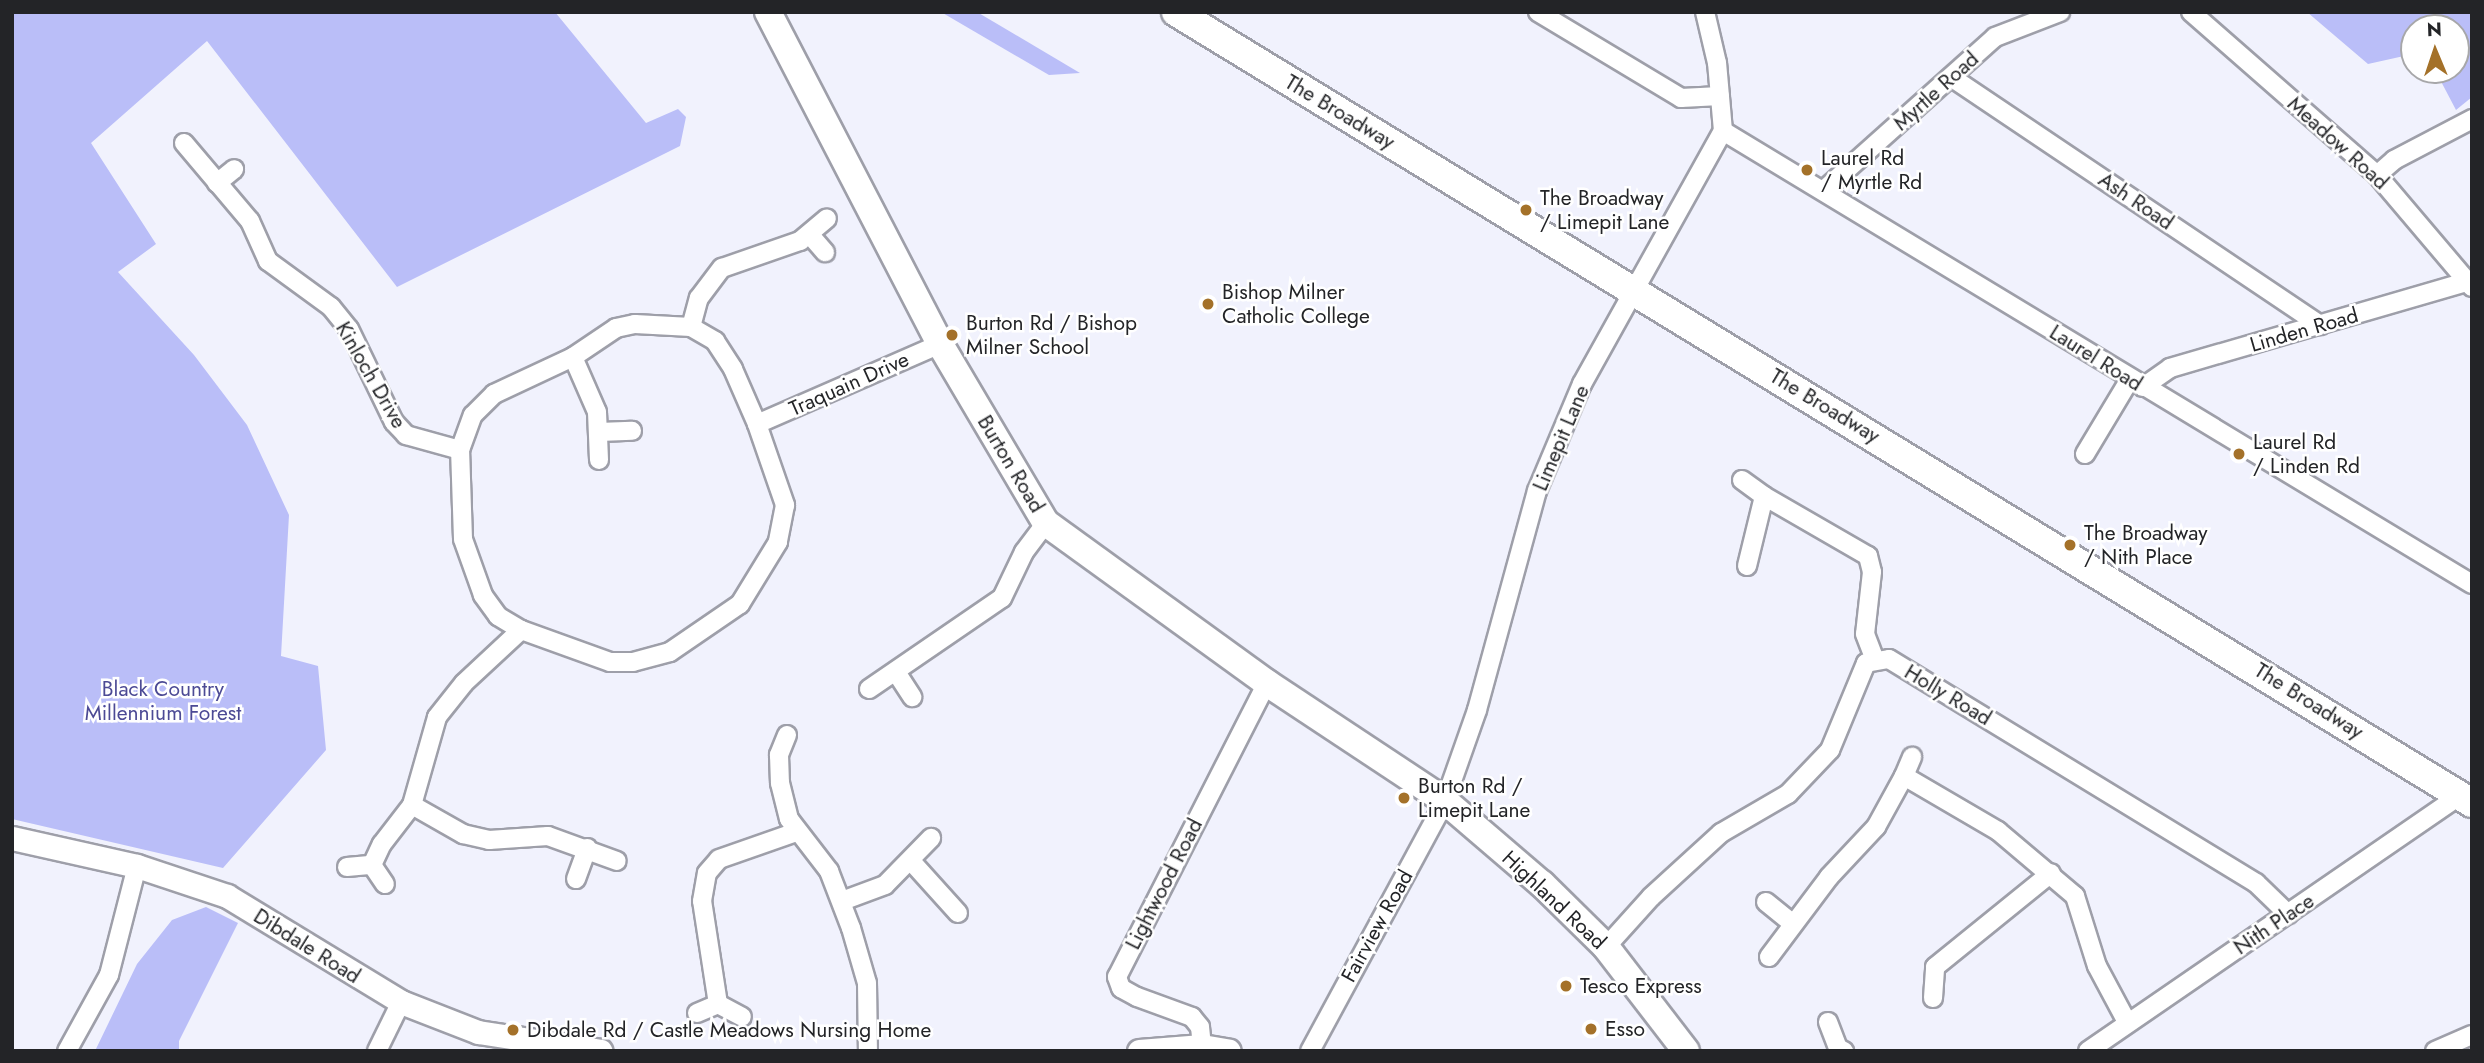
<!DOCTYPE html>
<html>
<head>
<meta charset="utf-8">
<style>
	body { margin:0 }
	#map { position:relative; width:2484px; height:1063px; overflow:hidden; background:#f1f2fd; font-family:Jost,sans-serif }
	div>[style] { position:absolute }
	.green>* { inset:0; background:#babef8 }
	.roads { filter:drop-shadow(2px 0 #9e9fa9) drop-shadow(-2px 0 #9e9fa9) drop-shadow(0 2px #9e9fa9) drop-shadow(0 -2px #9e9fa9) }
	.minor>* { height:18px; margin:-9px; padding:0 9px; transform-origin:9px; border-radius:9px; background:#fff }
	.tertiary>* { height:23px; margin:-11.5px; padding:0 11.5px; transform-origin:11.5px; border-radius:11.5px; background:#fff }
	.secondary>* { height:26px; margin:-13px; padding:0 13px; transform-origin:13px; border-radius:13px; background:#fff }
	.primary>* { height:28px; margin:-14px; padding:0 14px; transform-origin:14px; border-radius:14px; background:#fff }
	.dots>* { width:19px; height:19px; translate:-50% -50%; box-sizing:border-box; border:4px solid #fff; border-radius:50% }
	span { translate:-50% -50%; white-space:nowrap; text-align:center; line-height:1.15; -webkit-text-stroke:5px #fff; paint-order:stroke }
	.street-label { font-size:21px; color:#232427 }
	.poi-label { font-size:21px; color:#232427 }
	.left { translate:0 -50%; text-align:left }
	.park-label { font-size:21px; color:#4c4a95 }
	.frame { position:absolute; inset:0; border:14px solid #232427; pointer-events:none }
	.north { position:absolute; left:2400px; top:14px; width:70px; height:70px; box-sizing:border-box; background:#fff; border:2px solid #a7a7a9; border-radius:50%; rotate:358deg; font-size:19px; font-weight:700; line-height:28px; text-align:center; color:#232427 }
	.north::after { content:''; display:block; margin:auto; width:24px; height:32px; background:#a47129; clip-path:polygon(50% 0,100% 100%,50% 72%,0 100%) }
</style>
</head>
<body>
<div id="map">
	<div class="green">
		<div style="clip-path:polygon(12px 12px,555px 12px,646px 123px,678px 109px,686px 117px,680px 146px,397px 287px,207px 41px,91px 143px,156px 244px,118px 272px,194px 355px,247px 425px,289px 515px,281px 656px,318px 666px,326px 750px,223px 868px,12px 819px)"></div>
		<div style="clip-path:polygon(941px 12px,977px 12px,1080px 73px,1049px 75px)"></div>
		<div style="clip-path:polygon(2307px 12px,2472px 12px,2472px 97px,2456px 110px,2435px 70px,2456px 70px,2456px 28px,2414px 28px,2414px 62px,2404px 56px,2368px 64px)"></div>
		<div style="clip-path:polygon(206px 907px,238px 923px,179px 1041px,179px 1051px,95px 1051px,137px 964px,172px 920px)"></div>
	</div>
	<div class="roads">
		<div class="minor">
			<div style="left:1538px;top:12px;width:167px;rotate:31deg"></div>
			<div style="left:1681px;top:98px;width:39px;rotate:-3deg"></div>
			<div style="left:2191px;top:12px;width:247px;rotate:41.2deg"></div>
			<div style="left:2377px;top:175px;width:147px;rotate:49.7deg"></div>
			<div style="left:1951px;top:77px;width:445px;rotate:33.9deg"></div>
			<div style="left:1723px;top:131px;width:875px;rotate:31.17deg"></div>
			<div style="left:184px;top:143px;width:102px;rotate:49.8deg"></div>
			<div style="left:250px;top:221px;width:44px;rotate:65.8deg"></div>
			<div style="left:268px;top:261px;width:78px;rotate:36.1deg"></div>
			<div style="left:331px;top:307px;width:28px;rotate:51deg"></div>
			<div style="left:349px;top:329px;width:103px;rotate:64.2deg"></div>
			<div style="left:394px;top:422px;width:18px;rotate:47deg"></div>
			<div style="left:406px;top:435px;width:56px;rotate:15.5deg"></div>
			<div style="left:2377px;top:175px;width:23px;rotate:-41deg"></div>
			<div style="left:2394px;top:160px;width:88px;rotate:-27.7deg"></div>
			<div style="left:217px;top:183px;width:22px;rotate:-39deg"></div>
			<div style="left:1824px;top:190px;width:229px;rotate:-41.8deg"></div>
			<div style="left:1995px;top:37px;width:70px;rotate:-21deg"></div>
			<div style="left:810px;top:235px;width:23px;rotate:49deg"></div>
			<div style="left:635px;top:324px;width:56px;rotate:3.1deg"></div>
			<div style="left:691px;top:327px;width:28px;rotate:30deg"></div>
			<div style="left:715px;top:341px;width:33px;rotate:57deg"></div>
			<div style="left:733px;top:369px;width:60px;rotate:66.4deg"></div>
			<div style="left:757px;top:424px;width:86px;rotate:70.9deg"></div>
			<div style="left:785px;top:505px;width:38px;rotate:101deg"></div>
			<div style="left:778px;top:542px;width:73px;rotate:121.5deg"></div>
			<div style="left:740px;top:604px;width:85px;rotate:145.6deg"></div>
			<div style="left:670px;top:652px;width:38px;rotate:165deg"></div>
			<div style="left:633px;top:662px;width:23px;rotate:180deg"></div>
			<div style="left:610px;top:662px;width:95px;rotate:-160.2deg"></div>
			<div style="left:521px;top:630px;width:27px;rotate:-149deg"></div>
			<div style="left:498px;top:616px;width:26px;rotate:-126deg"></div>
			<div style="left:483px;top:595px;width:59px;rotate:-109.7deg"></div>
			<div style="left:463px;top:539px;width:89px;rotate:-91.9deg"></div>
			<div style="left:460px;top:450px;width:37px;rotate:-70deg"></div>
			<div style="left:473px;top:415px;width:30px;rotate:-45deg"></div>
			<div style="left:494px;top:394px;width:87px;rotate:-25.1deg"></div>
			<div style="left:573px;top:357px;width:52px;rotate:-34deg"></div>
			<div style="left:616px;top:328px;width:19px;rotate:-12deg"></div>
			<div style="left:691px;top:327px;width:30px;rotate:-75deg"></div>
			<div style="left:699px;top:298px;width:38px;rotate:-53deg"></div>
			<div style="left:722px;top:268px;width:83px;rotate:-19.1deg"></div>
			<div style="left:800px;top:241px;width:35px;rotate:-40deg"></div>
			<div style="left:573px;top:357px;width:60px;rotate:66.4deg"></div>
			<div style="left:597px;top:412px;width:48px;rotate:87.6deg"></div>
			<div style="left:2143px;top:387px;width:33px;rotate:-35deg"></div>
			<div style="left:2170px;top:368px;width:311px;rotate:-16.2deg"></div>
			<div style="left:757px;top:424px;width:200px;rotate:-23.6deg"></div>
			<div style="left:599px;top:432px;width:33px;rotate:-2deg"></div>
			<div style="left:2085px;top:454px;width:87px;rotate:-59deg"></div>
			<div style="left:1742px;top:480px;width:27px;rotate:36deg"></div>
			<div style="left:1747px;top:566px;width:72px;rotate:-76.3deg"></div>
			<div style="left:1764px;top:496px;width:120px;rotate:30deg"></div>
			<div style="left:1868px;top:556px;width:16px;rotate:76deg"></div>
			<div style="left:1872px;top:572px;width:62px;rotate:96.4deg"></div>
			<div style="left:1865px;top:634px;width:28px;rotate:69deg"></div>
			<div style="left:896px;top:672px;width:30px;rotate:57deg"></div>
			<div style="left:869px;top:689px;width:161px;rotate:-34.4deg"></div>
			<div style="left:1002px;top:598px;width:51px;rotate:-64.4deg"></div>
			<div style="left:1024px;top:552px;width:36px;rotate:-53deg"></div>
			<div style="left:787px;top:735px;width:22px;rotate:112deg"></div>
			<div style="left:779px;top:755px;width:28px;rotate:88deg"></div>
			<div style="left:780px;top:783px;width:37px;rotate:76deg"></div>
			<div style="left:789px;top:819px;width:66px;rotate:52.4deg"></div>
			<div style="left:829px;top:871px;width:61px;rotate:68.9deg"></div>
			<div style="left:851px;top:928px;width:57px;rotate:73.8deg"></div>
			<div style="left:867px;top:983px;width:68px;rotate:89.2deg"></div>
			<div style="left:1904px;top:776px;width:21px;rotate:-67deg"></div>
			<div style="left:412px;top:805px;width:59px;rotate:29.6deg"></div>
			<div style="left:463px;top:834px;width:27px;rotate:13deg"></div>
			<div style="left:489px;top:840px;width:59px;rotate:-3.9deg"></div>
			<div style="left:548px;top:836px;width:73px;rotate:19.9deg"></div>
			<div style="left:911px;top:861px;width:70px;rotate:47.9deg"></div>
			<div style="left:372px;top:865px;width:23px;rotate:-65deg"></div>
			<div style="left:382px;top:844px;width:49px;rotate:-52.4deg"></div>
			<div style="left:412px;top:805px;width:91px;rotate:-74.1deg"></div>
			<div style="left:437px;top:717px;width:43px;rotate:-51.5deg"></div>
			<div style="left:464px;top:683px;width:78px;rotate:-42.9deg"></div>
			<div style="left:347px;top:867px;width:25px;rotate:-5deg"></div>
			<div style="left:372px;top:865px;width:23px;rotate:56deg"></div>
			<div style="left:576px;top:879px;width:33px;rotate:-70deg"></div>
			<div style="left:842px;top:901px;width:46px;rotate:-20.4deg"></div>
			<div style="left:885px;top:885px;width:66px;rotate:-45.6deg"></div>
			<div style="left:1766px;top:902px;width:33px;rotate:39deg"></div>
			<div style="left:1606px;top:947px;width:67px;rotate:-48deg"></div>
			<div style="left:1651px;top:897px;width:95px;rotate:-42.4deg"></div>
			<div style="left:1721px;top:833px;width:78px;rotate:-30.2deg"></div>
			<div style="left:1788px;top:794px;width:61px;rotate:-46.3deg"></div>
			<div style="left:1830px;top:750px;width:94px;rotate:-67.5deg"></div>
			<div style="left:1866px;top:663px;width:23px;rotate:-10deg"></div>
			<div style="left:1889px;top:659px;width:430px;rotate:31.4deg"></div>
			<div style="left:2256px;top:883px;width:45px;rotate:44.1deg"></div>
			<div style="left:1769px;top:957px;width:100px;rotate:-53.1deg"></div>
			<div style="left:1829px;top:877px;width:69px;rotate:-46.8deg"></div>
			<div style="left:1876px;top:827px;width:58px;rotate:-61.2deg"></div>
			<div style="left:1904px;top:776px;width:109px;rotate:30.3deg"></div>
			<div style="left:1998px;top:831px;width:101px;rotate:40.2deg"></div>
			<div style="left:2075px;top:896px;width:73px;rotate:72.6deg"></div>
			<div style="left:2097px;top:966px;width:64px;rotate:61.8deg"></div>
			<div style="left:1933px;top:998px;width:31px;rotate:-86deg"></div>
			<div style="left:1935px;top:967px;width:149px;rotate:-39deg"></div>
			<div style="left:718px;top:1004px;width:104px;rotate:-98.8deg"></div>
			<div style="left:702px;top:901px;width:28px;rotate:-80deg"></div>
			<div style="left:707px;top:873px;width:18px;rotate:-49deg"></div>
			<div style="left:719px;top:859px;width:82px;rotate:-19.3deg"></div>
			<div style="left:697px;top:1013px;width:23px;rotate:-23deg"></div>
			<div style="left:718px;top:1004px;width:27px;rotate:28deg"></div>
			<div style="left:1828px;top:1022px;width:28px;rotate:69deg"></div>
			<div style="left:1838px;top:1048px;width:7px;rotate:27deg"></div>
			<div style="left:1202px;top:1046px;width:19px;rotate:-96deg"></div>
			<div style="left:1200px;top:1027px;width:13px;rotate:-129deg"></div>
			<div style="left:1192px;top:1017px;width:59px;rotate:-160deg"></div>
			<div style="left:1137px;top:997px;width:18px;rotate:-151deg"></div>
			<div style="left:1121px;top:988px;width:12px;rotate:-110deg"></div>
			<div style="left:1117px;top:977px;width:330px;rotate:-63deg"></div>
			<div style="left:67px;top:1051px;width:87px;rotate:-61.1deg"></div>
			<div style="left:109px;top:975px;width:113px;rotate:-75.6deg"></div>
			<div style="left:377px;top:1051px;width:55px;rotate:-63.9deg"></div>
			<div style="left:1310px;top:1051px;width:284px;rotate:-61.6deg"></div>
			<div style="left:1445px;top:801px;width:96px;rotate:-70.6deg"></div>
			<div style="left:1477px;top:710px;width:227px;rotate:-74.7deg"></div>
			<div style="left:1537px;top:491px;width:116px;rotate:-67.2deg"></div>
			<div style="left:1582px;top:384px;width:290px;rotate:-60.9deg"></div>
			<div style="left:1723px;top:131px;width:68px;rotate:-95deg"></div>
			<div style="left:1717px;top:63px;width:52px;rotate:-103.2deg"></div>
			<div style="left:2088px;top:1051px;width:452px;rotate:-34.5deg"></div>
			<div style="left:2435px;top:1051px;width:40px;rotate:-23.4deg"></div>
		</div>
		<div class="tertiary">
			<div style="left:12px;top:838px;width:128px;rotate:12.6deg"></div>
			<div style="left:137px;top:866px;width:95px;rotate:18.4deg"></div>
			<div style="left:227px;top:896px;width:204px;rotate:31.3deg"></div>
			<div style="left:401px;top:1002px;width:83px;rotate:21.3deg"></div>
			<div style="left:478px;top:1032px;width:124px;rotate:8.8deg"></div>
			<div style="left:1139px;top:1051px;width:63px;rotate:-4.5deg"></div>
			<div style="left:1202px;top:1046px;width:27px;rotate:10deg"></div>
		</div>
		<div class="secondary">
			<div style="left:768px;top:12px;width:374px;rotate:62.6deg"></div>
			<div style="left:940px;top:344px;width:208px;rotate:59.4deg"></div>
			<div style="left:1046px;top:523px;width:273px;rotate:35.9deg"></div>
			<div style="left:1267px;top:683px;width:214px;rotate:33.5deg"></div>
			<div style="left:1445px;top:801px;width:128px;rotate:40.6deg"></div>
			<div style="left:1542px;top:884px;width:90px;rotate:44.5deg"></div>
			<div style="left:1606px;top:947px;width:131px;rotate:52.4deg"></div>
		</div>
		<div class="primary">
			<div style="left:1176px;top:12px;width:1518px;rotate:31.4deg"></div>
		</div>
	</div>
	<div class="dots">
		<div style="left:1807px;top:170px;background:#a47129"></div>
		<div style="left:1526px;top:210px;background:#a47129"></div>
		<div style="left:1208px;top:304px;background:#a47129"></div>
		<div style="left:952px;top:335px;background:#a47129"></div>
		<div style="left:2239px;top:454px;background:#a47129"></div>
		<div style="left:2070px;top:545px;background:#a47129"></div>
		<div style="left:1404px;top:798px;background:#a47129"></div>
		<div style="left:1566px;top:986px;background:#a47129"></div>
		<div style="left:1591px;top:1029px;background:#a47129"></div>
		<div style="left:513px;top:1030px;background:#a47129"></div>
	</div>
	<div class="street-label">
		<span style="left:1936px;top:91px;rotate:-42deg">Myrtle Road</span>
		<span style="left:1340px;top:112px;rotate:31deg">The Broadway</span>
		<span style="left:2338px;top:143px;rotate:42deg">Meadow Road</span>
		<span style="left:2136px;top:201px;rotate:34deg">Ash Road</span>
		<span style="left:2304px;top:330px;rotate:-16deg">Linden Road</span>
		<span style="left:2096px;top:358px;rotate:32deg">Laurel Road</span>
		<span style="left:371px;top:375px;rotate:60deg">Kinloch Drive</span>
		<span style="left:849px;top:384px;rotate:-24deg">Traquain Drive</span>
		<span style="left:1825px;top:406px;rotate:31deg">The Broadway</span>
		<span style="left:1561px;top:438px;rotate:-67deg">Limepit Lane</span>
		<span style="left:1011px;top:464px;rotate:59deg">Burton Road</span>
		<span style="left:1948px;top:695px;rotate:31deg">Holly Road</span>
		<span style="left:2309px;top:701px;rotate:32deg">The Broadway</span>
		<span style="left:1164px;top:884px;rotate:-63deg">Lightwood Road</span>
		<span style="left:1554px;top:900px;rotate:43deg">Highland Road</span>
		<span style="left:2274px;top:924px;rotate:-34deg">Nith Place</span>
		<span style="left:1377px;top:926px;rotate:-61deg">Fairview Road</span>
		<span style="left:307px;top:946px;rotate:32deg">Dibdale Road</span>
	</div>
	<div class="poi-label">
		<span class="left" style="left:1821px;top:170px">Laurel Rd<br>/ Myrtle Rd</span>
		<span class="left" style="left:1540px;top:210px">The Broadway<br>/ Limepit Lane</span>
		<span class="left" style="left:1222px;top:304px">Bishop Milner<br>Catholic College</span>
		<span class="left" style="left:966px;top:335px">Burton Rd / Bishop<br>Milner School</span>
		<span class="left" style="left:2253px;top:454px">Laurel Rd<br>/ Linden Rd</span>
		<span class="left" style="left:2084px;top:545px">The Broadway<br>/ Nith Place</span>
		<span class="left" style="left:1418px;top:798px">Burton Rd /<br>Limepit Lane</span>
		<span class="left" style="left:1580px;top:986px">Tesco Express</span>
		<span class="left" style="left:1605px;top:1029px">Esso</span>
		<span class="left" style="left:527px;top:1030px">Dibdale Rd / Castle Meadows Nursing Home</span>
	</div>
	<div class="park-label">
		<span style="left:163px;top:701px">Black Country<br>Millennium Forest</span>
	</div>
	<div class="frame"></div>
	<div class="north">N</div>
</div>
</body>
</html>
